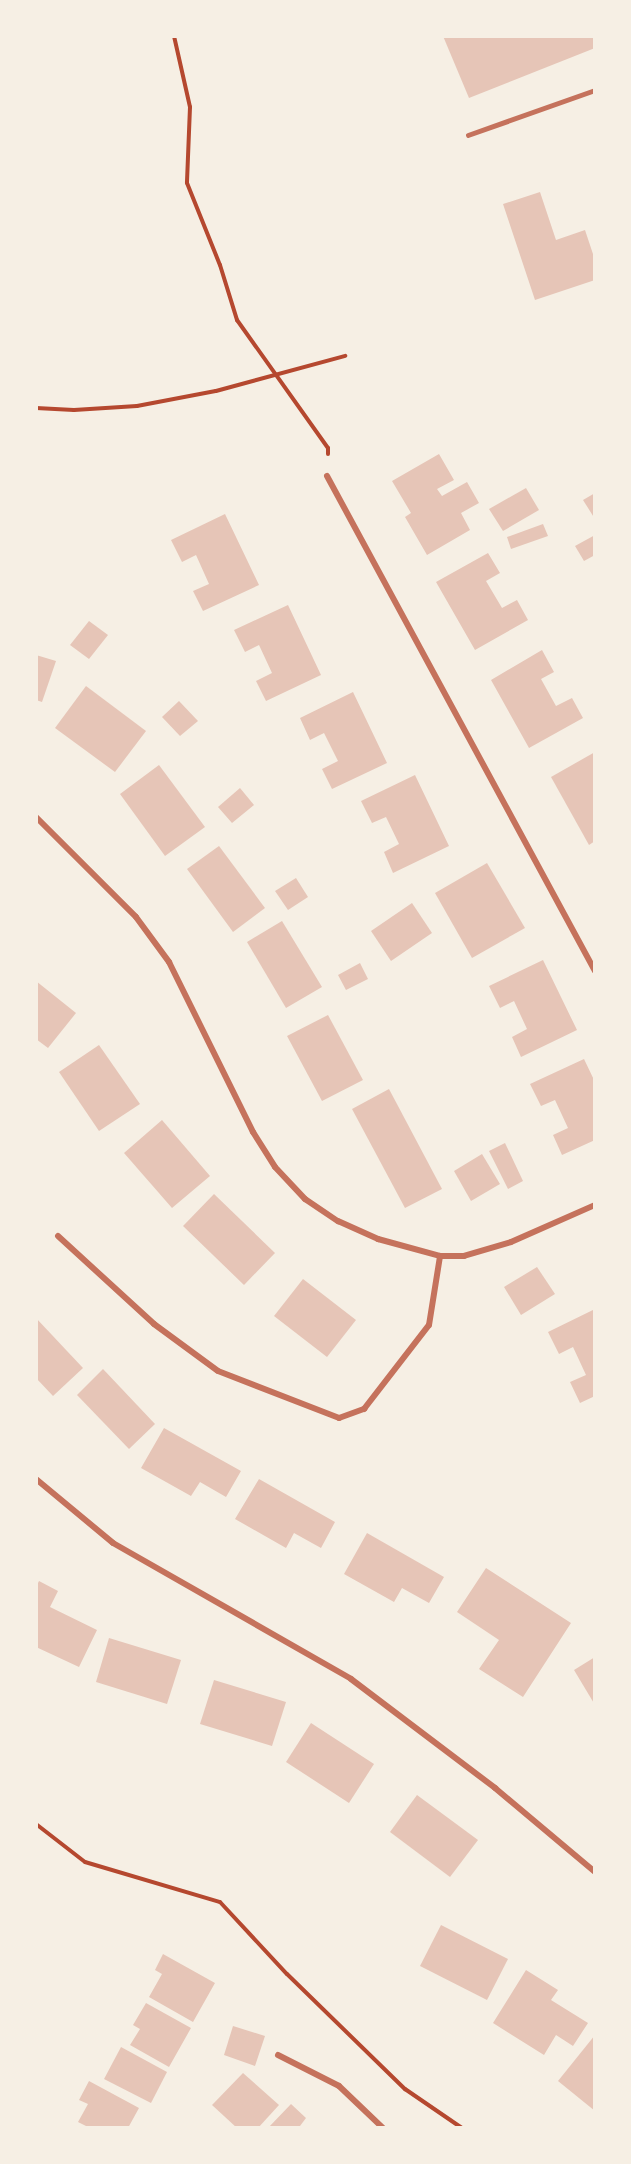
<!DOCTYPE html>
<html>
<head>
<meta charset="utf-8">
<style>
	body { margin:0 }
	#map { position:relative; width:631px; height:2164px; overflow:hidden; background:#f6efe4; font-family:Overpass,sans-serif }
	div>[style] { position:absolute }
	.building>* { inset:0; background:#e6c5b7 }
	.path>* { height:4px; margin:-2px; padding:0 2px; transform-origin:2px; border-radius:2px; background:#b5482f }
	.service>* { height:4.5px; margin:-2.25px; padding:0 2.25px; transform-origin:2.25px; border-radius:2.25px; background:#c5725c }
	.minor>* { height:6px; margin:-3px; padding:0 3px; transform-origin:3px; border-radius:3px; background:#c5725c }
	span { translate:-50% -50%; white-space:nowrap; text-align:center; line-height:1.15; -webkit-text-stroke:6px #f6efe4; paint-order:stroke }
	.frame { position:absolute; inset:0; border:38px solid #f6efe4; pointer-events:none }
</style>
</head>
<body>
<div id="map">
	<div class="building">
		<div style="clip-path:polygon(443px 36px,595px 36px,595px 48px,469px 98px)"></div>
		<div style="clip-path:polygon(540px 192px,556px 240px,585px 230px,595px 260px,595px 280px,535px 300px,503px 204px)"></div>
		<div style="clip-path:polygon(439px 454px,454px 480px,437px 489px,442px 496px,467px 482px,479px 503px,461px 513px,470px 530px,427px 555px,405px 517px,411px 513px,392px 481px)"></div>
		<div style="clip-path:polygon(526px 488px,539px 510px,503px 531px,489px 509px)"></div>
		<div style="clip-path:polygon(595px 493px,595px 519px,583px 500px)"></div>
		<div style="clip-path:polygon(225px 514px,259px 585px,203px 611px,193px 591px,209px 584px,196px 555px,182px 562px,171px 540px)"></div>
		<div style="clip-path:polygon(543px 524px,548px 536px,511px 549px,507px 537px)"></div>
		<div style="clip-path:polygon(595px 535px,595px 555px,584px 561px,575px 546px)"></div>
		<div style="clip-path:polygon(488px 553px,500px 573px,486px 581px,502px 608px,517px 600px,528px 620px,475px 650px,436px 582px)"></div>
		<div style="clip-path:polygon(288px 605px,321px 675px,266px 701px,256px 681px,272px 673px,259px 645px,245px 652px,234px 630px)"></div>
		<div style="clip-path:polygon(89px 621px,108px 635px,89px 659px,70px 645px)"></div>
		<div style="clip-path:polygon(542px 650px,554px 672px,541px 679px,556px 706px,572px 698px,583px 718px,529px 748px,491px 680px)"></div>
		<div style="clip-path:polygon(36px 655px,56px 661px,42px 702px,36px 700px)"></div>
		<div style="clip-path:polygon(86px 686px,146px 731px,115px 772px,55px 728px)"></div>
		<div style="clip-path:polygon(353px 692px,387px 763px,332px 789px,322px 769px,338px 761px,324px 733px,310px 740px,300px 718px)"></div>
		<div style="clip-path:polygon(179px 701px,198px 721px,180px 736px,162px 717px)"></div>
		<div style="clip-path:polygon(595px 752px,595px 841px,589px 845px,551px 777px)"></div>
		<div style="clip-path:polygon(159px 765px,205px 827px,165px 856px,120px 794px)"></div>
		<div style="clip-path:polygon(415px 775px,449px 846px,393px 873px,384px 852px,399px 844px,386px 817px,372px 823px,361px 801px)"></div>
		<div style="clip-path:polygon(240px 788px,254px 805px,232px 823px,218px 807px)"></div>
		<div style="clip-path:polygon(219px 846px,265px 908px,233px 932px,187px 869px)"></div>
		<div style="clip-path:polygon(487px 863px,525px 928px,472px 958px,435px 893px)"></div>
		<div style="clip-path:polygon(296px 878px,308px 897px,288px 910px,275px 891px)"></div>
		<div style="clip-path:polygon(412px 903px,432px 933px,391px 961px,371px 931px)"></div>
		<div style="clip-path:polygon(282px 921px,322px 987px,286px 1008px,247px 942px)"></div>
		<div style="clip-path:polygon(543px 960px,577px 1030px,521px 1057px,512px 1037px,527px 1029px,514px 1001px,500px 1008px,489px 986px)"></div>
		<div style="clip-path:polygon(360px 963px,368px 979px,346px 990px,338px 975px)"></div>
		<div style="clip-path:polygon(36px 981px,76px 1013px,48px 1048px,36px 1039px)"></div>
		<div style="clip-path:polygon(328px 1015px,363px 1080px,322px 1101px,287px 1036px)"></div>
		<div style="clip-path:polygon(99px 1045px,140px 1104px,99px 1131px,59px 1072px)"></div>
		<div style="clip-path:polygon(584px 1059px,595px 1082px,595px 1140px,562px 1155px,553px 1135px,568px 1128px,555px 1100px,541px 1106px,530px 1084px)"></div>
		<div style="clip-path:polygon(389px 1089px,442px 1189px,405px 1208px,352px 1109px)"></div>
		<div style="clip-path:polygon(162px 1120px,210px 1176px,172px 1208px,124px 1153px)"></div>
		<div style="clip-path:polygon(505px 1143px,523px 1181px,508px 1189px,489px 1151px)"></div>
		<div style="clip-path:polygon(482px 1154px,500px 1184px,471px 1201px,454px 1171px)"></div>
		<div style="clip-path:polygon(214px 1194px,275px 1253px,244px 1285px,183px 1226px)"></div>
		<div style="clip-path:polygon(537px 1267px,555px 1294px,521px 1315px,504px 1287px)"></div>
		<div style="clip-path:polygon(303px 1279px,356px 1320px,327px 1357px,274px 1316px)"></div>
		<div style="clip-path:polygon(595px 1309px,595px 1396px,580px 1403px,570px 1382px,586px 1375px,573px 1347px,559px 1354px,548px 1332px)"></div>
		<div style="clip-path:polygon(36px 1318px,83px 1368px,53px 1396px,36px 1378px)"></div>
		<div style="clip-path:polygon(103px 1369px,155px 1424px,129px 1449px,77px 1395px)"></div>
		<div style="clip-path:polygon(164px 1428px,241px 1471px,226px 1497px,200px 1482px,191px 1496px,141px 1468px)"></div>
		<div style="clip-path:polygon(259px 1479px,335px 1522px,321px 1548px,294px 1533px,286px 1548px,235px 1519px)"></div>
		<div style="clip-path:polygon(367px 1533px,444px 1577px,429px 1603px,402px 1588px,394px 1602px,344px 1574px)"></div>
		<div style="clip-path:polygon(486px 1568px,571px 1623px,523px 1697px,479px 1669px,499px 1640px,457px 1612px)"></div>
		<div style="clip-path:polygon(39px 1581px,58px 1591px,50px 1607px,97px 1630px,79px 1667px,36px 1647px,36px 1587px)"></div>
		<div style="clip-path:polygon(109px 1638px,181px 1660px,167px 1704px,96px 1682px)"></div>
		<div style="clip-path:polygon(595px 1657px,595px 1705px,574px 1670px)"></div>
		<div style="clip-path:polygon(214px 1680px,286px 1702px,272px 1746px,200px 1724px)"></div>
		<div style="clip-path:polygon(311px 1723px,374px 1764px,349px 1803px,286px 1762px)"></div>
		<div style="clip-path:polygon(417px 1795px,478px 1840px,450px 1877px,390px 1832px)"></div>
		<div style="clip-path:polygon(441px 1925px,508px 1959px,487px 2000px,420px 1966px)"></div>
		<div style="clip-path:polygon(163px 1954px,215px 1983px,193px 2022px,149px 1997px,162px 1974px,155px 1970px)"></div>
		<div style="clip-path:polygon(526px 1970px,558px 1990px,551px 2000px,588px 2023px,573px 2046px,556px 2035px,544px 2055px,493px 2023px)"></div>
		<div style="clip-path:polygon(146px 2003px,191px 2028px,169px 2067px,130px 2045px,140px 2029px,133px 2025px)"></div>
		<div style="clip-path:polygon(233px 2026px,265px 2036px,255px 2066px,224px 2055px)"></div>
		<div style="clip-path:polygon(595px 2035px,595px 2111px,558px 2081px)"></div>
		<div style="clip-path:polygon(121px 2047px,167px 2072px,151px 2103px,104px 2079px)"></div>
		<div style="clip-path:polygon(243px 2073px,279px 2105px,258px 2128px,237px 2128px,212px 2105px)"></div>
		<div style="clip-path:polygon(89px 2081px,139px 2108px,128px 2128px,90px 2128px,78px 2122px,88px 2104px,79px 2100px)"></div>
		<div style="clip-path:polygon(291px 2104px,306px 2118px,300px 2126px,302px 2128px,268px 2128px)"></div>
	</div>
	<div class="path">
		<div style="left:174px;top:36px;width:73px;rotate:77.3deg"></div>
		<div style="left:190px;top:107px;width:76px;rotate:92.3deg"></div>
		<div style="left:187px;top:183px;width:88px;rotate:68.1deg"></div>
		<div style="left:220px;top:265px;width:58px;rotate:72.8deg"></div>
		<div style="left:237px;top:320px;width:157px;rotate:54.6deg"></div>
		<div style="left:328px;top:448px;width:6px;rotate:90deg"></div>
		<div style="left:36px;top:408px;width:38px;rotate:3deg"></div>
		<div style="left:74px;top:410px;width:63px;rotate:-3.6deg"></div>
		<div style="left:137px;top:406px;width:80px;rotate:-10.8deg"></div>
		<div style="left:216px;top:391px;width:134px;rotate:-15.2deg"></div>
		<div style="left:36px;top:1824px;width:62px;rotate:37.8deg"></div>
		<div style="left:85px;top:1862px;width:141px;rotate:16.5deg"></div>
		<div style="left:220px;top:1902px;width:98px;rotate:47.1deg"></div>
		<div style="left:287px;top:1974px;width:165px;rotate:44.3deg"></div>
		<div style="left:405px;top:2089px;width:69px;rotate:34.4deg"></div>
	</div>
	<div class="service">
		<div style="left:468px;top:135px;width:135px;rotate:-19.5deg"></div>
	</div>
	<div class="minor">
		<div style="left:327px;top:476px;width:563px;rotate:61.57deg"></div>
		<div style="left:36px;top:817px;width:141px;rotate:45deg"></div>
		<div style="left:136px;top:917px;width:56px;rotate:53.7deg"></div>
		<div style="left:169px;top:962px;width:190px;rotate:63.7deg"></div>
		<div style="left:253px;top:1132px;width:41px;rotate:57.8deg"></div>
		<div style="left:275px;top:1167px;width:44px;rotate:46.8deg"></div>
		<div style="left:305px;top:1199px;width:40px;rotate:34deg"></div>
		<div style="left:338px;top:1221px;width:44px;rotate:24.2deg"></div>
		<div style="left:378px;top:1239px;width:64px;rotate:15.3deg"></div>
		<div style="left:440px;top:1256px;width:24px"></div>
		<div style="left:464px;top:1256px;width:49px;rotate:-16.6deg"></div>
		<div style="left:511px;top:1242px;width:92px;rotate:-23.8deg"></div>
		<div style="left:58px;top:1236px;width:130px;rotate:42.5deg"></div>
		<div style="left:154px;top:1324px;width:79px;rotate:36.3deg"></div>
		<div style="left:218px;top:1371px;width:130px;rotate:21.2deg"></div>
		<div style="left:339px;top:1418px;width:27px;rotate:-20deg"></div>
		<div style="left:364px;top:1409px;width:106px;rotate:-52.3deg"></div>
		<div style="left:429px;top:1325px;width:70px;rotate:-80.9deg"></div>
		<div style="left:36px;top:1479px;width:100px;rotate:39.7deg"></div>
		<div style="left:113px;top:1543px;width:274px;rotate:29.7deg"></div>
		<div style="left:351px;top:1679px;width:181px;rotate:37.1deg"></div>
		<div style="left:495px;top:1788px;width:131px;rotate:40deg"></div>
		<div style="left:278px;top:2055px;width:68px;rotate:26.9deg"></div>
		<div style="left:339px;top:2086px;width:61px;rotate:43.7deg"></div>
	</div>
	<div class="frame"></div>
</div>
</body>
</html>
